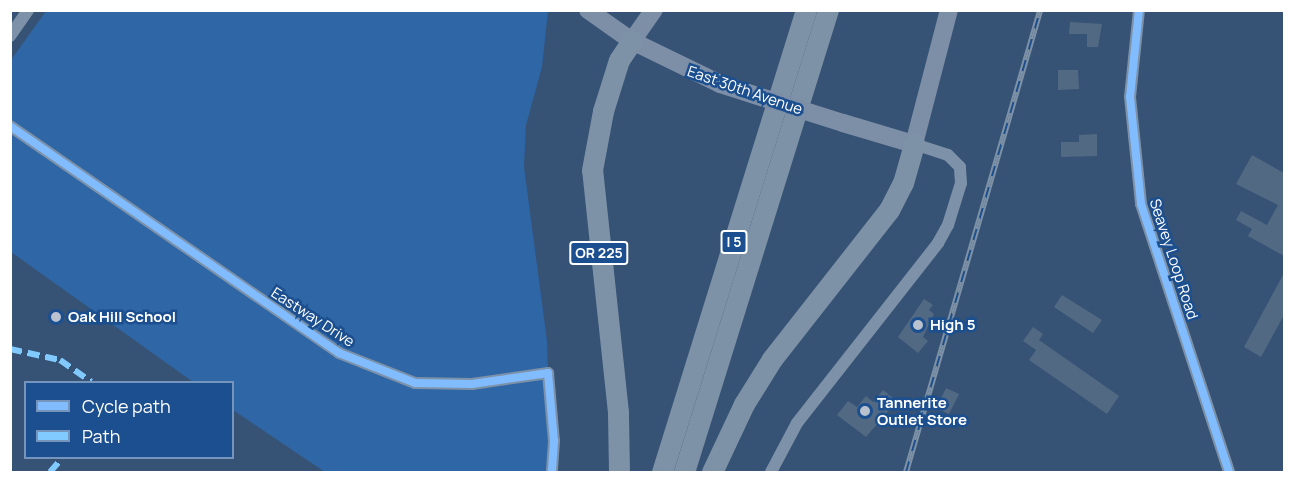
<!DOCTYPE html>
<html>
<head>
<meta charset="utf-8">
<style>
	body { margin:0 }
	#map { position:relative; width:1295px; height:483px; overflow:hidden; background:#365274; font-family:Manrope,sans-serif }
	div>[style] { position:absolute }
	.green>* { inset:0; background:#2f66a5 }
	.building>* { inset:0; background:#526984 }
	.street>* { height:12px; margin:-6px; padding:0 6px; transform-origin:6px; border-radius:6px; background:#7d92a8 }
	.primary>* { height:18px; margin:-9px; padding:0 9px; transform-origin:9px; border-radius:9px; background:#7d8ea7 }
	.highway>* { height:21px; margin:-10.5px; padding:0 10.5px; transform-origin:10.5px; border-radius:10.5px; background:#7e92a7 }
	.rail>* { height:6px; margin-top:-3px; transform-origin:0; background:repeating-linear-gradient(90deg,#1b4f8f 0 11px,#7e92a7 0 22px); box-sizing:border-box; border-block:2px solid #7e92a7 }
	.primary-bridge>* { height:18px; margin:-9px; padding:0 9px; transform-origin:9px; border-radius:9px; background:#7d8ea7 }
	.quiet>* { height:6px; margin-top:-3px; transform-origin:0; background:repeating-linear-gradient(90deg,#80caff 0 12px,transparent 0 18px) }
	.cycleway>* { height:8px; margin:-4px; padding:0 4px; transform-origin:4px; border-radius:4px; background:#80bcff }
	.dots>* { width:16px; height:16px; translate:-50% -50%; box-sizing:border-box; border:3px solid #1b4f8f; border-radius:50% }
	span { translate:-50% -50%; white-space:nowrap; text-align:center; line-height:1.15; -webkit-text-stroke:5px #1b4f8f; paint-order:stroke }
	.shield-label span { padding:2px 4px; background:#1b4f8f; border:2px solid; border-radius:4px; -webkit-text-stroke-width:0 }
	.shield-label { font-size:14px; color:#fff; font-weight:700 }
	.street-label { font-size:15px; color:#fff }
	.poi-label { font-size:15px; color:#fff; font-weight:700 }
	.left { translate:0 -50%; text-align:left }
	.frame { position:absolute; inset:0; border:12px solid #fff; pointer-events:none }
	.legend { position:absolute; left:24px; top:381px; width:210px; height:78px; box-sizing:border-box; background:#1b4f8f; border:2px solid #7695bc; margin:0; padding:8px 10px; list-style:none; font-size:18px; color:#fff }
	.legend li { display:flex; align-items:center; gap:12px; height:30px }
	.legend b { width:30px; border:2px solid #7695bc }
</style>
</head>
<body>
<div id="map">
	<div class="green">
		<div style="clip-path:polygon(46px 11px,548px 11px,542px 67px,526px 125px,524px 167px,547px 341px,551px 472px,325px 472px,233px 410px,232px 382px,193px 382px,11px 252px,11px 60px)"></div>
	</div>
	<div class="building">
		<div style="clip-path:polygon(1070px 22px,1102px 24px,1098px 47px,1087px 47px,1087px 34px,1069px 34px)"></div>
		<div style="clip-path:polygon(1058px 70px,1078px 70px,1079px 89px,1058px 90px)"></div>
		<div style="clip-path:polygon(1097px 134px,1097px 156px,1061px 157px,1061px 142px,1079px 142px,1079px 135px)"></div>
		<div style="clip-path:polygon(1252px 155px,1284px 173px,1284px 256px,1248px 236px,1252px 229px,1236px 220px,1241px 211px,1267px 225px,1278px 205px,1236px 184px)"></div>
		<div style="clip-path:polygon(1284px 273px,1284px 315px,1261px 357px,1244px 347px)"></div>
		<div style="clip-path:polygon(1062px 295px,1102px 320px,1093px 333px,1054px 307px)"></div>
		<div style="clip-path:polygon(924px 299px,933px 305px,929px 310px,934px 314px,923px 337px,928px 341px,918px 353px,898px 337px)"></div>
		<div style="clip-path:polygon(1033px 327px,1043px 334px,1039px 340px,1119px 396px,1107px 414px,1029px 360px,1036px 350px,1023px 341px)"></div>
		<div style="clip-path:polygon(946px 388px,959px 394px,949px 414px,936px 408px)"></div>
		<div style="clip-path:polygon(883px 390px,897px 401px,866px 437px,837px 415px,848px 401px,857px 407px,866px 396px,873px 402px)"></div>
	</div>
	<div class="street">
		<div style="left:1139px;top:10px;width:87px;rotate:95.9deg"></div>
		<div style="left:1130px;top:97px;width:108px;rotate:84.1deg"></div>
		<div style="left:1141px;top:204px;width:282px;rotate:71.8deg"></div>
		<div style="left:10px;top:36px;width:32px;rotate:-55deg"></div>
		<div style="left:10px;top:126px;width:400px;rotate:34.6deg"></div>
		<div style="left:339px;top:353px;width:82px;rotate:21.5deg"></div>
		<div style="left:415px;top:383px;width:57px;rotate:1deg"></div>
		<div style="left:472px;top:384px;width:77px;rotate:-8.2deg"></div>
		<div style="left:548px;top:373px;width:68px;rotate:85deg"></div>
		<div style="left:554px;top:441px;width:31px;rotate:94deg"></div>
		<div style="left:771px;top:472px;width:55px;rotate:-62deg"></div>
		<div style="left:797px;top:423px;width:229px;rotate:-51.9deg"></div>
		<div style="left:938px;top:243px;width:21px;rotate:-61deg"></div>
		<div style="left:948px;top:225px;width:44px;rotate:-72.8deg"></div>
		<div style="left:961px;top:183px;width:16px;rotate:-94deg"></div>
		<div style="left:960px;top:167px;width:17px;rotate:-135deg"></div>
		<div style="left:948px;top:155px;width:36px;rotate:-162deg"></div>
	</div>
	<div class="primary">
		<div style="left:588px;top:10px;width:54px;rotate:35.2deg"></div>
		<div style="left:632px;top:41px;width:98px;rotate:26deg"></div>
		<div style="left:632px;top:41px;width:38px;rotate:-55deg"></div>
		<div style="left:843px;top:123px;width:74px;rotate:16.5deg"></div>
		<div style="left:914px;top:144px;width:138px;rotate:-75.4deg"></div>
	</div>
	<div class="highway">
		<div style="left:619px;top:472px;width:60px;rotate:-91deg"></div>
		<div style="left:618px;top:412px;width:243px;rotate:-96.1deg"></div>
		<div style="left:592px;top:170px;width:60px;rotate:-79.4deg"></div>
		<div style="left:603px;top:111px;width:53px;rotate:-72.6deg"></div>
		<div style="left:619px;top:60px;width:23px;rotate:-56deg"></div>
		<div style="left:662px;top:472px;width:484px;rotate:-72.7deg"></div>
		<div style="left:684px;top:472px;width:484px;rotate:-72.7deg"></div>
		<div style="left:712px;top:472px;width:75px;rotate:-64.8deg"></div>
		<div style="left:744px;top:404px;width:53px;rotate:-58.1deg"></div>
		<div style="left:772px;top:359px;width:189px;rotate:-51.9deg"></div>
		<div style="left:889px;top:210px;width:30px;rotate:-63deg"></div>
		<div style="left:903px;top:183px;width:41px;rotate:-74.2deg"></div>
	</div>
	<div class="rail">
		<div style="left:906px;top:472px;width:481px;rotate:-73.8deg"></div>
	</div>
	<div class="primary-bridge">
		<div style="left:720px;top:84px;width:129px;rotate:17.6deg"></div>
	</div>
	<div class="quiet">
		<div style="left:10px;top:349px;width:51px;rotate:12.4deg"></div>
		<div style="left:60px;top:360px;width:38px;rotate:35deg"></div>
		<div style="left:50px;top:472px;width:18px;rotate:-49deg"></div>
	</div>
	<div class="cycleway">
		<div style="left:1139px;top:10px;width:87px;rotate:95.9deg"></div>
		<div style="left:1130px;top:97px;width:108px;rotate:84.1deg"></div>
		<div style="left:1141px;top:204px;width:282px;rotate:71.8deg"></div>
		<div style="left:10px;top:126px;width:400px;rotate:34.6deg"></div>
		<div style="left:339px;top:353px;width:82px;rotate:21.5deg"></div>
		<div style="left:415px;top:383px;width:57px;rotate:1deg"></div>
		<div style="left:472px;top:384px;width:77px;rotate:-8.2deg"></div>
		<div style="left:548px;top:373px;width:68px;rotate:85deg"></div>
		<div style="left:554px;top:441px;width:31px;rotate:94deg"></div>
	</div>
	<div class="dots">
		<div style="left:56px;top:317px;background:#b9c2ce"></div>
		<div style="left:918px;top:325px;background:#b9c2ce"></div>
		<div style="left:865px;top:411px;background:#b9c2ce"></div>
	</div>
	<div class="shield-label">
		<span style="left:734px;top:242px">I 5</span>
		<span style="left:599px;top:253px">OR 225</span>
	</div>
	<div class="street-label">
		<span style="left:745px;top:90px;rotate:19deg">East 30th Avenue</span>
		<span style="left:1174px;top:259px;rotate:72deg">Seavey Loop Road</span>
		<span style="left:313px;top:317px;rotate:33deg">Eastway Drive</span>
	</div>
	<div class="poi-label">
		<span class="left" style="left:68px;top:317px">Oak Hill School</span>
		<span class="left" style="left:930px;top:325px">High 5</span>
		<span class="left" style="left:877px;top:411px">Tannerite<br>Outlet Store</span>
	</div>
	<div class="frame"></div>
	<ul class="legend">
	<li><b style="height:8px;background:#80bcff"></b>Cycle path</li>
	<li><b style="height:8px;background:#80caff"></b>Path</li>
	</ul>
</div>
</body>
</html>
